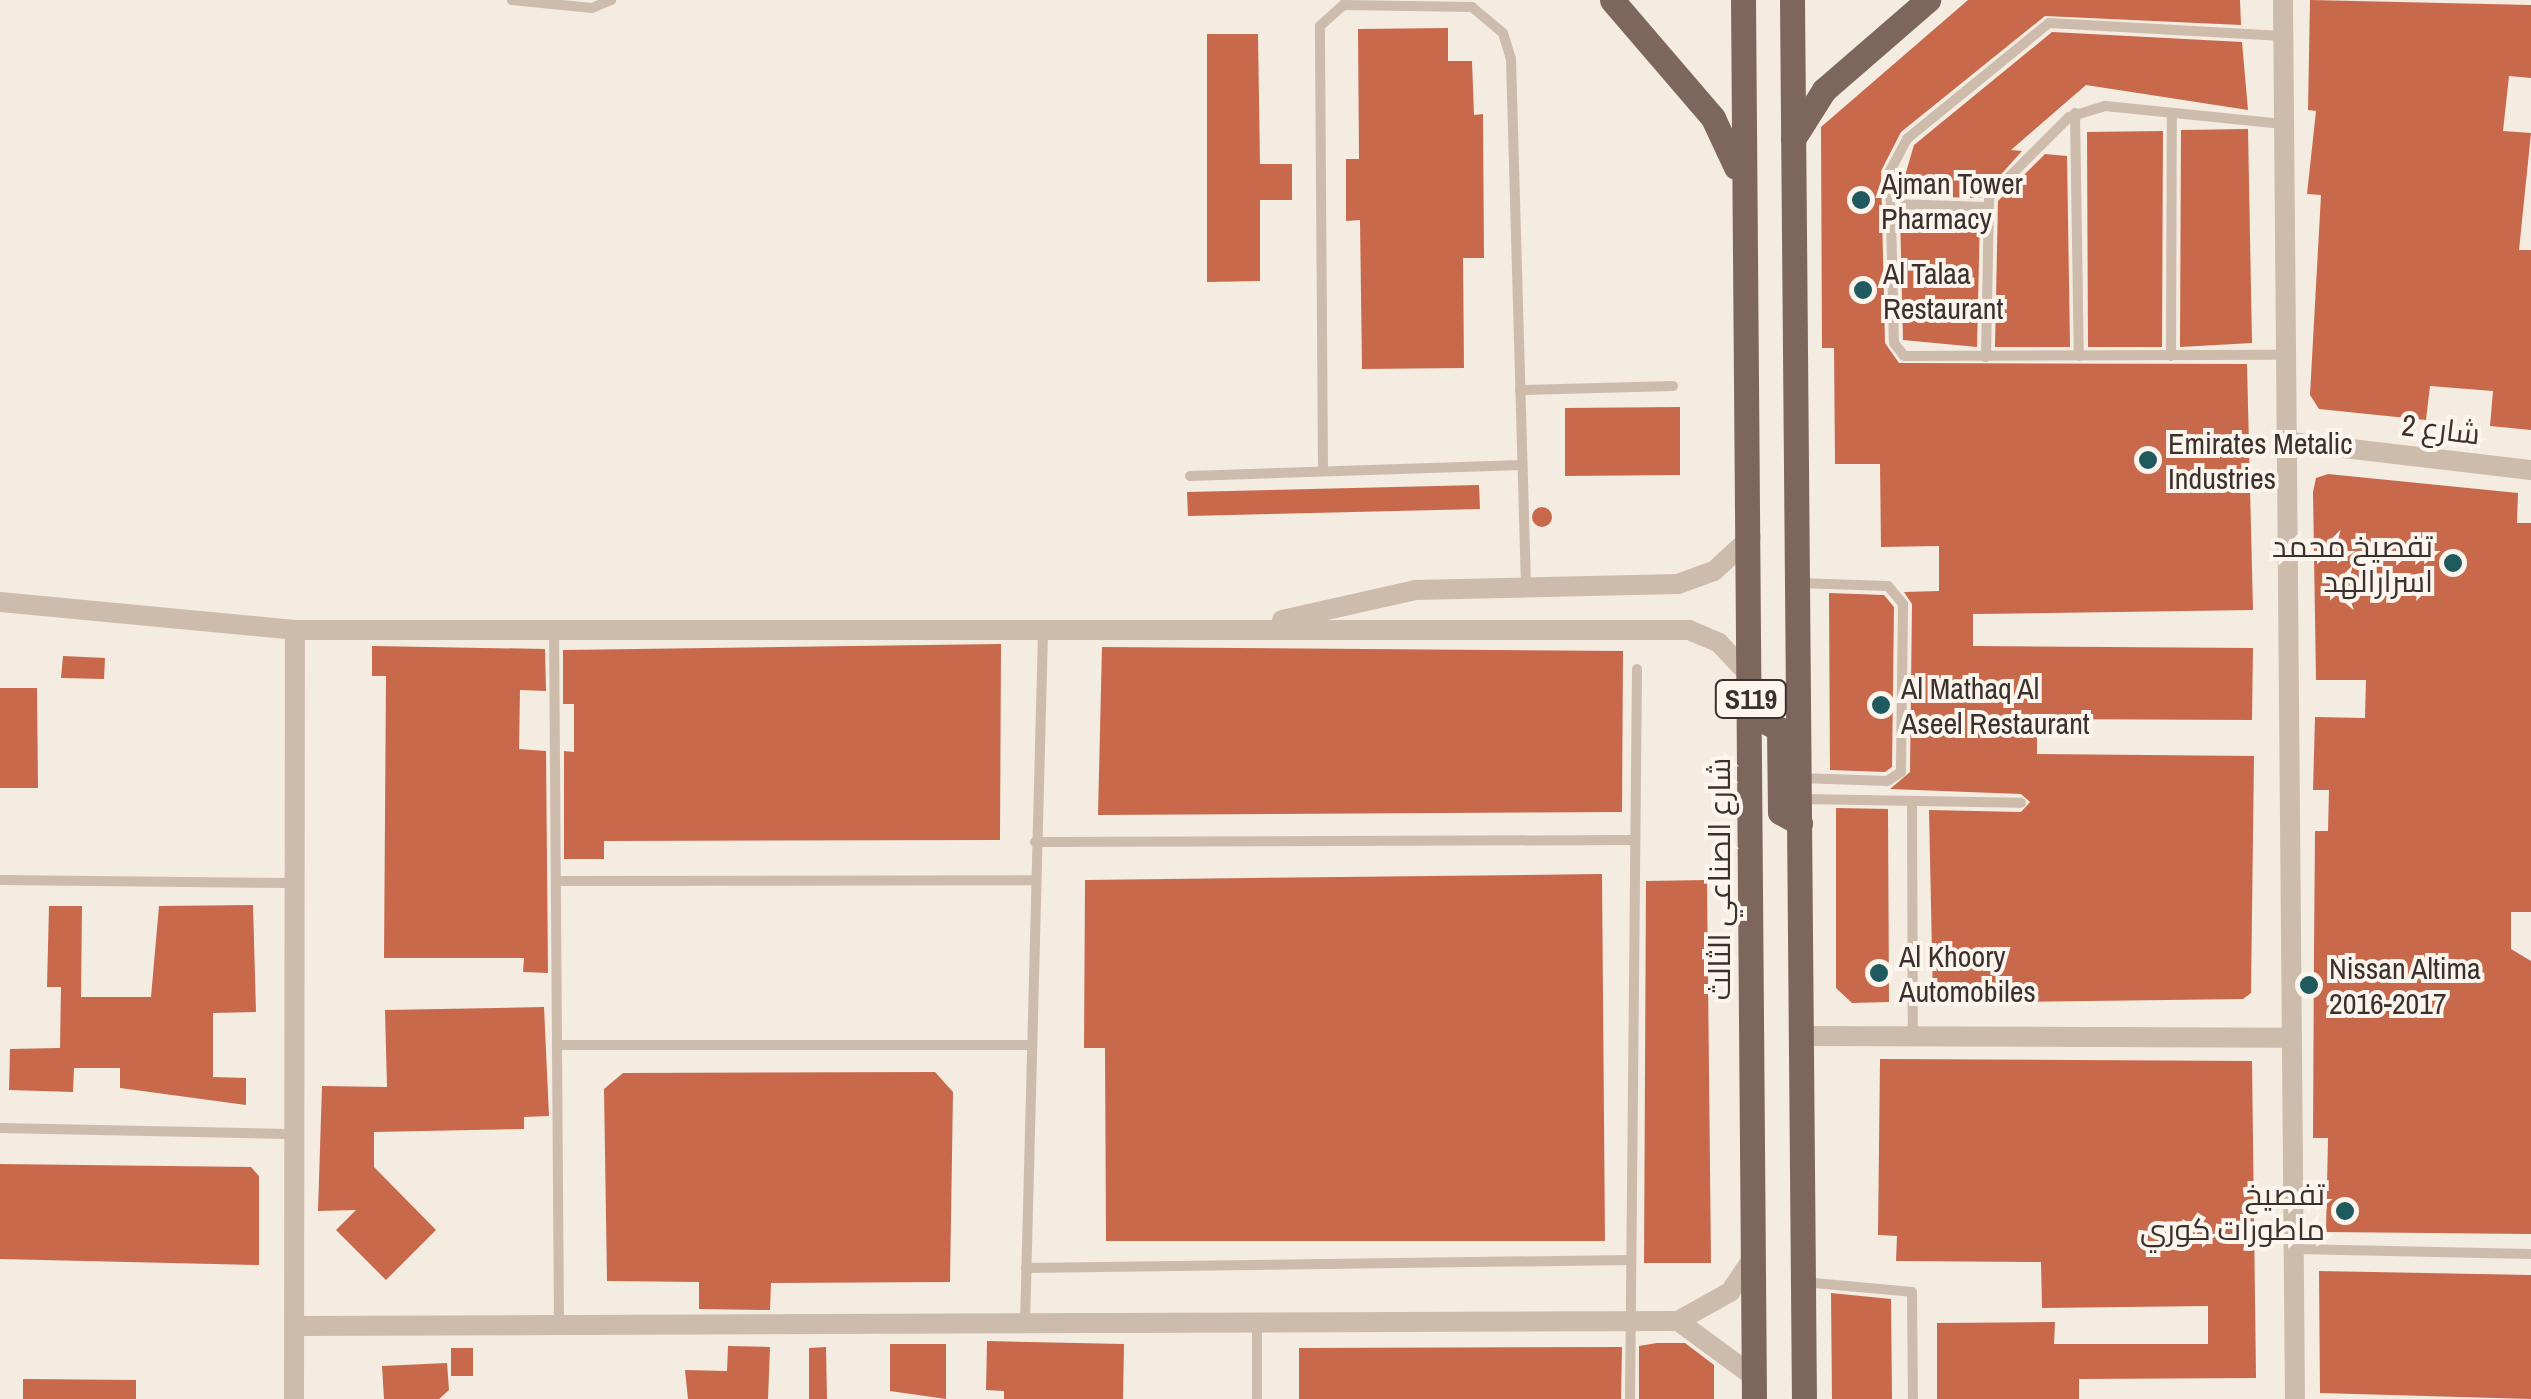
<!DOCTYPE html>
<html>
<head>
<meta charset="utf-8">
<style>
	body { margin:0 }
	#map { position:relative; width:2531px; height:1399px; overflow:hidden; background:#f4ebe1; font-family:"Archivo Narrow",Cairo,sans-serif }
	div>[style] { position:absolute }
	.building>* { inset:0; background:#c8694b }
	.round { border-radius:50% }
	.lane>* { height:10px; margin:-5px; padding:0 5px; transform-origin:5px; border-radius:5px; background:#cdbbac }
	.street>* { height:20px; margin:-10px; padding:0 10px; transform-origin:10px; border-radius:10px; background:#cdbbac }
	.primary>* { height:25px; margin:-12.5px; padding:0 12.5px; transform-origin:12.5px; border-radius:12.5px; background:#7d675c }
	.dots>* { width:28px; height:28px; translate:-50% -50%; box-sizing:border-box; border:5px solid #fbf5ee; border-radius:50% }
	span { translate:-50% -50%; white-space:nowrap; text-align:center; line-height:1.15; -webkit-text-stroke:8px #fbf5ee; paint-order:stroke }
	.shield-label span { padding:2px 8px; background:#fbf5ee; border:2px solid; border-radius:8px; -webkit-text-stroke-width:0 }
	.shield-label { font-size:28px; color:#3b302b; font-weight:700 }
	.poi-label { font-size:30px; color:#3b302b }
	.left { translate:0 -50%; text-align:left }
	.right { translate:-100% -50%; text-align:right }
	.street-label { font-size:30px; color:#3b302b }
</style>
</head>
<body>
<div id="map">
	<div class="building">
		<div style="clip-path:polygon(1968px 0,2240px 0,2241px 25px,2045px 16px,1901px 132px,1881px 171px,1885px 343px,1899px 363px,2247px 364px,2253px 610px,1973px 614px,1973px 646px,2253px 648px,2252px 720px,2037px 719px,2037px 754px,2254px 756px,2251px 993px,2243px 999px,1933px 1003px,1929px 810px,2021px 812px,2030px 802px,2021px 794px,1890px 789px,1910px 772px,1912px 604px,1904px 592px,1939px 591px,1939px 546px,1881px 547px,1880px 464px,1835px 464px,1834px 348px,1822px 348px,1821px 127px)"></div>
		<div style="clip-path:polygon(2310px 0,2531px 5px,2531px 78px,2509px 76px,2503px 131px,2531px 133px,2519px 250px,2531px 250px,2531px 430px,2490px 426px,2493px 391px,2430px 386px,2426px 420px,2319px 409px,2310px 395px,2321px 195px,2307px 194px,2316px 111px,2308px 110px)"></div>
		<div style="clip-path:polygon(1448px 28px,1448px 61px,1472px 61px,1474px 115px,1483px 114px,1484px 258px,1463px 258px,1464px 368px,1362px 369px,1360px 220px,1346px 221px,1346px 159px,1359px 159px,1358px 29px)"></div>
		<div style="clip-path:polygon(2052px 32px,2242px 42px,2248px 110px,2086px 85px,2011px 150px,2022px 151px,1980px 198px,1899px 196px,1914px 145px)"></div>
		<div style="clip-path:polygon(1207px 34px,1258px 34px,1260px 164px,1292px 164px,1292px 200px,1260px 200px,1260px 281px,1207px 282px)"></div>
		<div style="clip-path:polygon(2248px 129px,2252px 343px,2180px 347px,2181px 130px)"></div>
		<div style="clip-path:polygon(2163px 131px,2162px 347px,2088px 347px,2087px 132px)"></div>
		<div style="clip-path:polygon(2045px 154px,2067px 156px,2070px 347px,1995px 347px,1998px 201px)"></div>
		<div style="clip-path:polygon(1900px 213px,1980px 216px,1977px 347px,1903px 340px)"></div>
		<div style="clip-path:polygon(1680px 407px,1680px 475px,1565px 476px,1565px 408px)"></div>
		<div style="clip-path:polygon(2328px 474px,2518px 493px,2517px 523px,2531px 523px,2531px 912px,2511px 912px,2511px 949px,2531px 961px,2531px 1234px,2326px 1232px,2328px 1138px,2313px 1138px,2314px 948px,2315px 831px,2328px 831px,2329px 790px,2313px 790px,2315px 717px,2365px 718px,2366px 680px,2316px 680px,2313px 492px,2316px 478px)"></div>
		<div style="clip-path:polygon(1479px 485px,1480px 509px,1188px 516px,1187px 492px)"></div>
		<div class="round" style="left:1532px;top:507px;width:20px;height:20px"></div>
		<div style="clip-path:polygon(1829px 593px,1884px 595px,1894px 607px,1892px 767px,1885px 772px,1830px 770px)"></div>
		<div style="clip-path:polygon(1001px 644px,1000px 840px,604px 841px,604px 859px,564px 859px,564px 751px,574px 752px,574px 704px,563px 704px,563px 650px)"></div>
		<div style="clip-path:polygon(372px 646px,545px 649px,546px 691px,520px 690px,519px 749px,546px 751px,548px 973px,523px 972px,524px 958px,384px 958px,386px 676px,372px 676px)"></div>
		<div style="clip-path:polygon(1102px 647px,1623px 651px,1622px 812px,1098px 815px)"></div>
		<div style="clip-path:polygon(63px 656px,105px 658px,104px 679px,61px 678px)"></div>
		<div style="clip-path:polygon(0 688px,37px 688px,38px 788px,0 788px)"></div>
		<div style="clip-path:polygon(1836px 808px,1888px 809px,1889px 1002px,1852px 1003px,1836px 988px)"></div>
		<div style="clip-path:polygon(1602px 874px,1605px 1241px,1106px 1241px,1105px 1048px,1084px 1048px,1085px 880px)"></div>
		<div style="clip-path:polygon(1707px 880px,1711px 1263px,1644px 1263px,1646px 881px)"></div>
		<div style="clip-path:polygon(253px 905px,256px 1012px,213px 1013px,213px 1077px,246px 1078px,246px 1105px,120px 1088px,120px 1068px,74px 1068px,73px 1092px,9px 1090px,10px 1049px,60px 1048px,61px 987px,47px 987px,49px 906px,82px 906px,81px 997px,151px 997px,159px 906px)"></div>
		<div style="clip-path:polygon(544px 1007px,549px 1116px,524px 1117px,524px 1129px,374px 1132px,374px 1167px,436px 1230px,386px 1280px,336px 1230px,356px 1210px,318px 1211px,322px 1086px,387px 1087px,385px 1010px)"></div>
		<div style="clip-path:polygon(1880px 1059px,2252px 1061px,2256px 1378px,2079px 1379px,2079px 1399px,1937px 1399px,1937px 1323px,2055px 1322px,2054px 1344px,2208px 1344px,2208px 1306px,2042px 1308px,2041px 1262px,1896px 1261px,1897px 1236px,1878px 1235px)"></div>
		<div style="clip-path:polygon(935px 1072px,953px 1092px,950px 1282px,771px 1283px,770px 1310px,699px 1309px,699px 1282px,607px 1281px,604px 1089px,623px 1073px)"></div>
		<div style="clip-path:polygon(0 1164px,251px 1167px,259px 1176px,259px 1265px,0 1259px)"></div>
		<div style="clip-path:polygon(2319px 1271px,2531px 1275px,2531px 1399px,2320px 1393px)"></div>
		<div style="clip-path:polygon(1831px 1293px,1891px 1299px,1892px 1399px,1832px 1399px)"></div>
		<div style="clip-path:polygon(987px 1341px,1124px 1344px,1123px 1399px,1004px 1399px,1004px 1391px,986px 1390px)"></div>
		<div style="clip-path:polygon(1657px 1343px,1685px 1343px,1714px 1365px,1714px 1399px,1639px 1399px,1639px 1346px)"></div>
		<div style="clip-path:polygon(890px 1344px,946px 1344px,946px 1399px,890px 1391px)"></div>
		<div style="clip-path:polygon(728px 1346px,770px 1347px,768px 1399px,688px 1399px,685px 1370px,727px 1371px)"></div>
		<div style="clip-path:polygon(826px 1347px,827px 1399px,809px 1399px,809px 1348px)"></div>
		<div style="clip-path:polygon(1622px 1347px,1621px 1399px,1299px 1399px,1299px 1348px)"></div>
		<div style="clip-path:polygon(451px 1348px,473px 1348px,473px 1376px,451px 1376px)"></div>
		<div style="clip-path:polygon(447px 1363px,449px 1390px,439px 1399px,384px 1399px,382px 1366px)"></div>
		<div style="clip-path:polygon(23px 1379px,136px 1380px,136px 1399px,23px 1399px)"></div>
	</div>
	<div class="lane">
		<div style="left:512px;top:0;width:80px;rotate:5.7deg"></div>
		<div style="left:592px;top:8px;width:21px;rotate:-23deg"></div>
		<div style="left:2283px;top:36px;width:234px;rotate:-176.8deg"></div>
		<div style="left:2049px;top:23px;width:183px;rotate:140.8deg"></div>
		<div style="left:1907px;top:139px;width:36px;rotate:118deg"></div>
		<div style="left:1890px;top:171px;width:172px;rotate:88.7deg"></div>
		<div style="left:1894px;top:343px;width:16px;rotate:52deg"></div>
		<div style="left:1904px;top:356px;width:379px;rotate:-0.2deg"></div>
		<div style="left:2075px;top:113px;width:243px;rotate:89.1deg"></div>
		<div style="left:1891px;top:204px;width:95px;rotate:1.8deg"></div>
		<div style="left:2171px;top:356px;width:243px;rotate:-89.8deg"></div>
		<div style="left:1986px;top:357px;width:160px;rotate:-88.9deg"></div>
		<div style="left:1989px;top:197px;width:113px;rotate:-45deg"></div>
		<div style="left:2069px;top:117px;width:38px;rotate:-17deg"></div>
		<div style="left:2105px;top:106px;width:179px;rotate:5.8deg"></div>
		<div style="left:1520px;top:390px;width:153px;rotate:-1.5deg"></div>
		<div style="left:1323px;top:471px;width:445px;rotate:-90.4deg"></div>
		<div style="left:1320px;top:26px;width:31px;rotate:-42deg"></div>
		<div style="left:1343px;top:5px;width:129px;rotate:0.9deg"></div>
		<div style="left:1472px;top:7px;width:40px;rotate:40deg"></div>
		<div style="left:1503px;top:33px;width:27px;rotate:73deg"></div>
		<div style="left:1511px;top:59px;width:527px;rotate:88.37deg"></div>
		<div style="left:1190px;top:476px;width:332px;rotate:-1.9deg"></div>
		<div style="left:1798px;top:583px;width:90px;rotate:1.9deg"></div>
		<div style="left:1888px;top:586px;width:23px;rotate:50deg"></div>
		<div style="left:1903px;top:604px;width:168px;rotate:90.7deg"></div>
		<div style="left:1901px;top:772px;width:17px;rotate:147deg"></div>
		<div style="left:1887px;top:781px;width:87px;rotate:-178deg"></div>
		<div style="left:554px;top:627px;width:698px;rotate:89.59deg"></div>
		<div style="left:1802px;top:799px;width:219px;rotate:1deg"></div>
		<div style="left:1912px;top:801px;width:235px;rotate:89.8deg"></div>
		<div style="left:1035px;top:842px;width:600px;rotate:-0.19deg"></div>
		<div style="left:0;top:880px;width:294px;rotate:0.6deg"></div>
		<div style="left:558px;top:881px;width:476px;rotate:-0.1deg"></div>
		<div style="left:561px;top:1045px;width:470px"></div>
		<div style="left:0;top:1128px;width:296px;rotate:1.2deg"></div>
		<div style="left:2295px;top:1249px;width:236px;rotate:1.2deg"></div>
		<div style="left:1026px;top:1268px;width:604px;rotate:-0.76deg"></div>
		<div style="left:1803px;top:1282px;width:109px;rotate:5.2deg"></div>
		<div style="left:1912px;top:1292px;width:107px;rotate:89.5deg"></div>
		<div style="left:1025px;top:1324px;width:693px;rotate:-88.51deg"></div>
		<div style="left:1257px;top:1399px;width:75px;rotate:-90deg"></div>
		<div style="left:1630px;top:1399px;width:730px;rotate:-89.45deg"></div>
	</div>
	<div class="street">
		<div style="left:2283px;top:0;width:1399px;rotate:89.51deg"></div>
		<div style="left:2284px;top:441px;width:249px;rotate:6.7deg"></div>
		<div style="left:0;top:602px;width:296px;rotate:5.4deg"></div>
		<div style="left:295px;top:630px;width:1394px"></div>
		<div style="left:1689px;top:630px;width:33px;rotate:23deg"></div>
		<div style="left:1719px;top:643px;width:47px;rotate:46.7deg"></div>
		<div style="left:1282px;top:620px;width:137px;rotate:-12.6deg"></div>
		<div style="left:1416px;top:590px;width:262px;rotate:-1.3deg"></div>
		<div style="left:1678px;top:584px;width:38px;rotate:-20deg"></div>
		<div style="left:1714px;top:571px;width:50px;rotate:-42.6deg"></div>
		<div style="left:1801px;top:1036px;width:491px;rotate:0.2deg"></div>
		<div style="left:1678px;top:1321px;width:93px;rotate:36.3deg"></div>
		<div style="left:295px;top:1326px;width:1383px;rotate:-0.21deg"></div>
		<div style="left:1678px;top:1321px;width:60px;rotate:-29.1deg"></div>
		<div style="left:1730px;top:1292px;width:40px;rotate:-56deg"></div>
		<div style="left:294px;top:1399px;width:769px;rotate:-89.93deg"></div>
	</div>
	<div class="primary">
		<div style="left:1612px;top:0;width:155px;rotate:49.4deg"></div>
		<div style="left:1713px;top:118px;width:54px;rotate:64.9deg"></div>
		<div style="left:1743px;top:0;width:1399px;rotate:89.55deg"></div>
		<div style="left:1792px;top:0;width:1399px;rotate:89.51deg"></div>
		<div style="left:1793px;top:139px;width:58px;rotate:-57.7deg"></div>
		<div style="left:1824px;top:90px;width:138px;rotate:-40.9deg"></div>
		<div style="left:1751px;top:714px;width:32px;rotate:28deg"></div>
		<div style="left:1779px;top:729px;width:83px;rotate:89.3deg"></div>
		<div style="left:1780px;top:812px;width:23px;rotate:29deg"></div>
	</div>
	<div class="dots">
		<div style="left:1861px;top:200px;background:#1f5a5e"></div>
		<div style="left:1863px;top:290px;background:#1f5a5e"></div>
		<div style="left:2148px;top:460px;background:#1f5a5e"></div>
		<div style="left:2453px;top:563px;background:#1f5a5e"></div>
		<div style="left:1881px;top:705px;background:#1f5a5e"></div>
		<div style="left:1879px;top:973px;background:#1f5a5e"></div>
		<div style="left:2309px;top:985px;background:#1f5a5e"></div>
		<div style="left:2345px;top:1211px;background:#1f5a5e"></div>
	</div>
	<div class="shield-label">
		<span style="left:1751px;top:699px">S119</span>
	</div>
	<div class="poi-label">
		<span class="left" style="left:1881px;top:200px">Ajman Tower<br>Pharmacy</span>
		<span class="left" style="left:1883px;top:290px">Al Talaa<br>Restaurant</span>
		<span class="left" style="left:2168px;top:460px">Emirates Metalic<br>Industries</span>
		<span class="right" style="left:2433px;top:563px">تفصيخ محمد<br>اسرارالهد</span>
		<span class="left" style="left:1901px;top:705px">Al Mathaq Al<br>Aseel Restaurant</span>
		<span class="left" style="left:1899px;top:973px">Al Khoory<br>Automobiles</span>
		<span class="left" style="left:2329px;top:985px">Nissan Altima<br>2016-2017</span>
		<span class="right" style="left:2325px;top:1211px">تفصيخ<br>ماطورات كوري</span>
	</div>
	<div class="street-label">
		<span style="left:2441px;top:429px;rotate:7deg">شارع 2</span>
		<span style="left:1719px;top:879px;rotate:-90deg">شارع الصناعي الثالث</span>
	</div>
</div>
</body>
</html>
